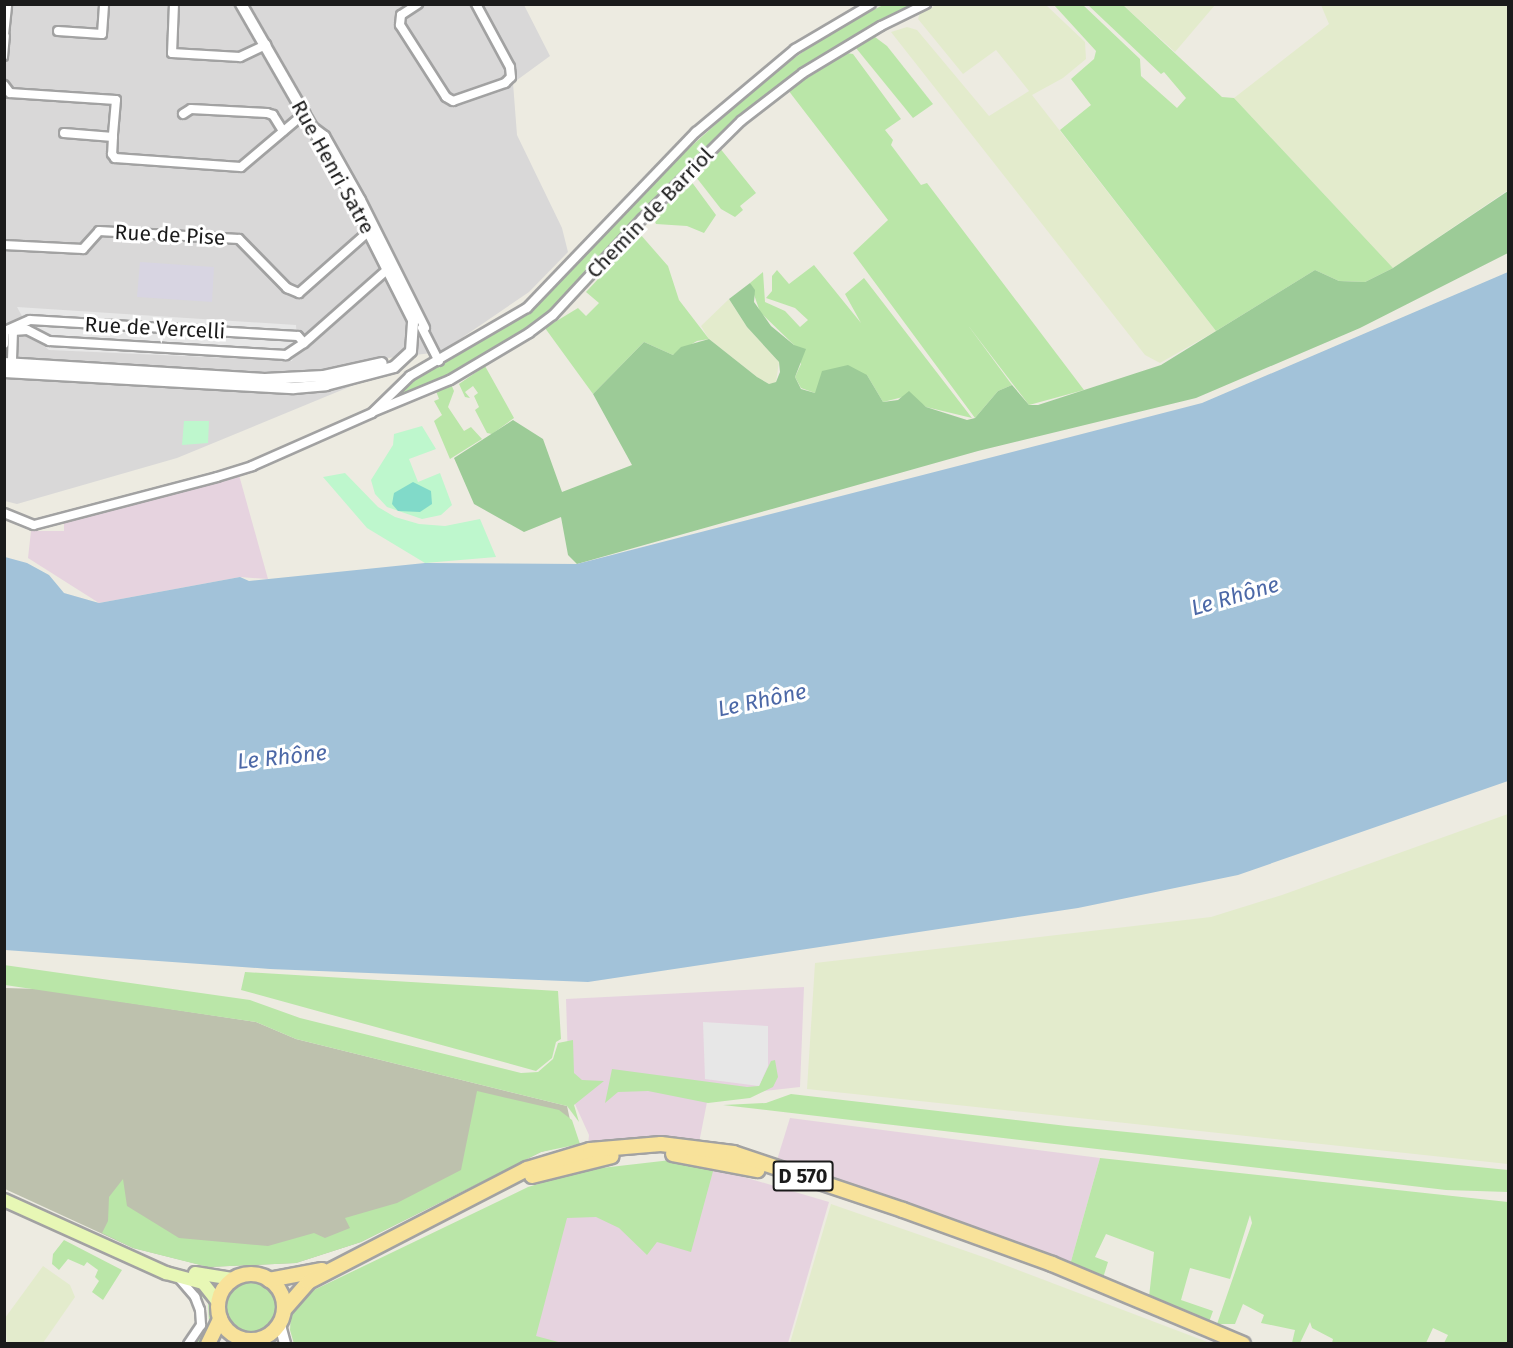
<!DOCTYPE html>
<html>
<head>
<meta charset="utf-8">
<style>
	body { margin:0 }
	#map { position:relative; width:1513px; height:1348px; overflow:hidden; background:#edebe1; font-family:"Fira Sans",sans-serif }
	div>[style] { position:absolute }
	.residential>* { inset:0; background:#d9d8d8 }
	.industrial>* { inset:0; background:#e6d3df }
	.construction>* { inset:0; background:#bdc1ad }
	.farmland>* { inset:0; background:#e3ebcc }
	.grass>* { inset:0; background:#bae6a8 }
	.round { border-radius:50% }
	.forest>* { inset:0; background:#9ccb97 }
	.park>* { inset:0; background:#bef7cd }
	.pitch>* { inset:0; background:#81dac9 }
	.parking>* { inset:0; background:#e7e7e7 }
	.plaza>* { inset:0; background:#d8d5e2 }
	.water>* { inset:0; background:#a2c2d9 }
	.roads { filter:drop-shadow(2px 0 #a2a2a2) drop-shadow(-2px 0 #a2a2a2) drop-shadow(0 2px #a2a2a2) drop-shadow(0 -2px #a2a2a2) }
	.pedestrian>* { height:6px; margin:-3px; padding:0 3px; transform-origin:3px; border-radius:3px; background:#fff }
	.minor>* { height:8px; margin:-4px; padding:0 4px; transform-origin:4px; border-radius:4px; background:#fff }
	.tertiary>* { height:10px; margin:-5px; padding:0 5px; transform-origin:5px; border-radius:5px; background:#fff }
	.secondary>* { height:12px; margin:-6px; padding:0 6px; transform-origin:6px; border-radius:6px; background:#e7f7b5 }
	.primary>* { height:14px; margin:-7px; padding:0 7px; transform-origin:7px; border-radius:7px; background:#f8e29a }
	.primary>.ring { margin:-7px; padding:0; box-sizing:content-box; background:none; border:14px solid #f8e29a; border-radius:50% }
	span { translate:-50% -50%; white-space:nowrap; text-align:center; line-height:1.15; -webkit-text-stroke:6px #fff; paint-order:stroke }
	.shield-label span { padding:2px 4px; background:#fff; border:2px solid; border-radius:4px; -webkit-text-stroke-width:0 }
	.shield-label { font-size:20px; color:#1b1b1b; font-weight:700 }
	.street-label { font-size:21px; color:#1b1b1b }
	.water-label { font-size:22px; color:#4c68a7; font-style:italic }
	.frame { position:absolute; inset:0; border:6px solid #1b1b1b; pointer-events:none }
</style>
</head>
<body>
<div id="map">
	<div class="residential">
		<div style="clip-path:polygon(4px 5px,524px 5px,550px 56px,513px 83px,517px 135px,562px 228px,568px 252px,529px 292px,441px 352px,370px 360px,354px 385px,177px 458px,17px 504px,5px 501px)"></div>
	</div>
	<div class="industrial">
		<div style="clip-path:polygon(239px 475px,268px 579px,240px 577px,99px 603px,28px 558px,31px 531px,64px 531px,64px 520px)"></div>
		<div style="clip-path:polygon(804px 987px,800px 1087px,708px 1097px,699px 1143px,588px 1145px,589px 1135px,569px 1091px,566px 999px)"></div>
		<div style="clip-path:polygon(790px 1118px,1100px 1158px,1070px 1265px,777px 1160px)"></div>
		<div style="clip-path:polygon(720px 1170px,829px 1202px,788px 1343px,512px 1344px,578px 1176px)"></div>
	</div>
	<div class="construction">
		<div style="clip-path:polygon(5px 988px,39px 989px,256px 1022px,296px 1039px,567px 1106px,575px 1143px,541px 1152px,361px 1242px,296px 1263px,209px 1267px,133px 1248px,5px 1189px)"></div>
	</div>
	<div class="farmland">
		<div style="clip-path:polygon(937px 5px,1046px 5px,1085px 42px,1086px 59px,1063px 78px,1032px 95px,1216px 331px,1160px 363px,1145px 355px,891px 32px,907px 27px,917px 30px,989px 116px,1029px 91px,996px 50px,963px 74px,918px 19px,920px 13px)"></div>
		<div style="clip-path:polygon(1123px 5px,1215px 5px,1175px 52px)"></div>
		<div style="clip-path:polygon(1321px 5px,1508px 5px,1508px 190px,1393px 268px,1234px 98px,1329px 24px)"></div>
		<div style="clip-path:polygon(729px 299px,747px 327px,779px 362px,776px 382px,769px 384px,757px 377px,709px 339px,701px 326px)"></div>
		<div style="clip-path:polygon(1508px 814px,1508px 1164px,807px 1089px,815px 963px,1211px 917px,1282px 895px)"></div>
		<div style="clip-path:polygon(831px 1204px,989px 1259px,1210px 1343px,790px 1343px)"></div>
		<div style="clip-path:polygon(43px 1266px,70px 1285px,75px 1297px,43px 1343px,7px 1343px,5px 1318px)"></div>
	</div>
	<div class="grass">
		<div style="clip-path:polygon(883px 5px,918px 5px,742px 116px,650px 204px,538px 324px,454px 375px,398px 399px,396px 395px,401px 387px,530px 310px,653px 181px,768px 77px,828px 34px)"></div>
		<div style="clip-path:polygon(1054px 5px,1083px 5px,1140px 59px,1141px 76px,1177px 108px,1186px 98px,1164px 72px,1161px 74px,1088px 5px,1123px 5px,1222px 97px,1234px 98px,1393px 268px,1365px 282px,1339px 281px,1315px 270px,1216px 331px,1060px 130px,1091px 105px,1071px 79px,1094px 59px,1096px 51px)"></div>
		<div style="clip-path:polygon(875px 37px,887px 46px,933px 104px,913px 118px,856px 48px)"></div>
		<div style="clip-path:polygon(847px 53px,853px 54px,901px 119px,885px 130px,893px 140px,891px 145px,921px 185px,927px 183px,1084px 390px,1029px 405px,967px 324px,1012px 385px,998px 391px,975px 418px,853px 253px,888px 220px,788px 90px)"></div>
		<div style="clip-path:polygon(719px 147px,756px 193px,740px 206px,743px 210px,735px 217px,721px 209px,696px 177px,696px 168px)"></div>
		<div style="clip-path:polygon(691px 181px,716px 215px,704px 233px,687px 226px,656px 224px,653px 217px)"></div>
		<div style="clip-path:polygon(640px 234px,668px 266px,679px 300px,709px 339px,697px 341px,673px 355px,644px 342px,593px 394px,545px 328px,578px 308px,586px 316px,599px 303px,586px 292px)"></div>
		<div style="clip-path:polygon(814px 265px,861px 323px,845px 294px,864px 278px,972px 418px,926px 407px,911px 395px,883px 402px,867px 375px,815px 393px,801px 388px,795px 377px,801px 364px,794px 345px,760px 312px,750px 283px,763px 272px,765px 302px,785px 311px,800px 327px,808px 320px,795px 308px,766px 298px,772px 291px,772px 276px,777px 270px,789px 284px)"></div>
		<div style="clip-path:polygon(485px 366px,514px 418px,492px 434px,487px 433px,475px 410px,479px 407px,474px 396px,478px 393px,473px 386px,465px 392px,470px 398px,465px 397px,459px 384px)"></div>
		<div style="clip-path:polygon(451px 384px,454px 391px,448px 407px,464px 431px,471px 427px,482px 439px,450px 459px,434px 421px,442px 415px,434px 401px,439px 399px,436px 391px)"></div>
		<div style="clip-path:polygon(4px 965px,250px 1000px,300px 1018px,521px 1073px,538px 1072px,553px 1059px,558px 1043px,573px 1040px,574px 1073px,582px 1080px,604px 1081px,574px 1105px,579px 1122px,567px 1106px,296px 1039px,256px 1022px,5px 985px)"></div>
		<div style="clip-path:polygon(245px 972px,558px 991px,561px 1039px,556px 1042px,552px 1058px,536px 1071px,241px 990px)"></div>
		<div style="clip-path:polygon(775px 1060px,778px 1077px,773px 1087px,750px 1098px,708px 1103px,648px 1091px,618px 1092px,605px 1103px,612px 1069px,747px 1087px,759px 1086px,771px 1061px)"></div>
		<div style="clip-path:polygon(477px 1091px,559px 1110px,572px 1120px,580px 1144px,541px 1152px,361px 1242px,296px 1263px,208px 1267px,133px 1248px,102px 1233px,108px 1221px,109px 1197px,123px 1179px,127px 1206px,179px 1238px,268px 1246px,314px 1233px,325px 1238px,350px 1228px,345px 1218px,397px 1203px,461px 1170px)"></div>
		<div style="clip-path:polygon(791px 1094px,1067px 1126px,1508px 1170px,1508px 1192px,1446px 1190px,723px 1105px,766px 1103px)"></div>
		<div style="clip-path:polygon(1100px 1158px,1508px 1202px,1508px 1343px,1444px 1343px,1448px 1335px,1433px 1328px,1426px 1343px,1332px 1343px,1333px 1339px,1312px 1328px,1310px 1322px,1300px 1343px,1292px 1343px,1295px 1330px,1261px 1323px,1264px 1315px,1243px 1304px,1235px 1324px,1217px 1324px,1252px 1223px,1250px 1215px,1230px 1279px,1190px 1268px,1181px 1300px,1213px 1311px,1209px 1322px,1149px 1297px,1154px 1252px,1106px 1234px,1095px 1257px,1108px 1262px,1103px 1278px,1070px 1265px)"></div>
		<div style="clip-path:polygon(671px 1160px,715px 1164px,691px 1252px,657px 1242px,647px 1255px,619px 1228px,596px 1217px,567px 1218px,536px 1336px,562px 1343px,294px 1344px,290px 1330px,291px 1313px,299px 1300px,314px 1290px,528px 1187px,584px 1170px)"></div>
		<div style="clip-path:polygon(64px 1240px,122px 1270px,103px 1300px,92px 1292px,99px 1281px,95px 1277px,98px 1270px,87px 1262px,84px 1266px,68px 1259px,59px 1270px,52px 1264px,53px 1254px)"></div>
		<div class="round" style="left:224px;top:1280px;width:54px;height:54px"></div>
		<div style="clip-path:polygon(187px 1284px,199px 1287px,212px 1304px,213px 1321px,200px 1343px,191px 1343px,209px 1322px,208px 1302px)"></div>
	</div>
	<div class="forest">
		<div style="clip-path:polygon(1508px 191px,1508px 253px,1360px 328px,1196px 398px,978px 451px,577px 564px,568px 555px,561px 517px,524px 532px,474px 504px,454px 458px,513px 420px,543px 439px,562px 492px,632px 465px,593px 394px,644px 342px,673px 355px,681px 347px,709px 339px,757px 377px,769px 384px,776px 382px,780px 372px,779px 362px,747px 327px,729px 299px,750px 283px,755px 290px,754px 302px,771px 326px,794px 345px,806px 349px,795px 377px,801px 389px,815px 393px,822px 371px,848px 365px,867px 375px,883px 402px,898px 400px,909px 391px,926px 407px,967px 420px,975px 418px,998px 391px,1012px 385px,1029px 405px,1038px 405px,1161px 365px,1315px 270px,1339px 281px,1365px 282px,1393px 268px)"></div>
	</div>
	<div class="park">
		<div style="clip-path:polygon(184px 421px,209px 421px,208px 443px,182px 445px)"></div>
		<div style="clip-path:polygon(422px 426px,436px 449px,409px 459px,418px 482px,440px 473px,452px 505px,441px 515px,422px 519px,387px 507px,375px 494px,371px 480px,393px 445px,394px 434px)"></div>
		<div style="clip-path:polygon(345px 473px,378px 507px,395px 517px,419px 524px,445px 526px,480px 519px,496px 557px,425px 563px,367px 528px,323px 477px)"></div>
	</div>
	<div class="pitch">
		<div style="clip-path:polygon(413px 482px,431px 491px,432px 504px,420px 512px,398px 511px,392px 504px,394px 493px)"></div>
	</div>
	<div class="parking">
		<div style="clip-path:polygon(17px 307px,296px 325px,297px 341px,292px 361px,49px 350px,34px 338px)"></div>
		<div style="clip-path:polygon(703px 1022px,768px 1026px,768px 1066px,759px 1086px,705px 1079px)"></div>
	</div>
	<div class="plaza">
		<div style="clip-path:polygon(140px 262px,214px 267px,212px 302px,137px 297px)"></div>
	</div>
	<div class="water">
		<div style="clip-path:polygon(1508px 272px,1508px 781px,1238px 875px,1078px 908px,588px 982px,270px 969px,5px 950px,5px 557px,27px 563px,49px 575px,64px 593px,99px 603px,240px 577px,249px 581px,425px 563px,577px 564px,1202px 403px)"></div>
	</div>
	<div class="roads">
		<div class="pedestrian">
			<div style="left:4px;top:57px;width:21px;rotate:-85deg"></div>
		</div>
		<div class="minor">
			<div style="left:174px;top:4px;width:49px;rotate:92.3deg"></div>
			<div style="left:172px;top:53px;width:68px;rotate:3.4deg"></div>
			<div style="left:240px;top:57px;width:29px;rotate:-25deg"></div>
			<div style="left:418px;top:4px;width:20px;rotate:147deg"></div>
			<div style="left:401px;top:15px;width:10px;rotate:96deg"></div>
			<div style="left:400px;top:25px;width:85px;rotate:57.4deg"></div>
			<div style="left:446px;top:97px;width:8px;rotate:30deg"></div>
			<div style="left:453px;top:101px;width:55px;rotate:-19.1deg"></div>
			<div style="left:505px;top:83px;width:8px;rotate:-45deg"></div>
			<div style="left:511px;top:77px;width:10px;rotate:-96deg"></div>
			<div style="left:510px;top:67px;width:72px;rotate:-118.4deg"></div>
			<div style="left:58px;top:31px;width:44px;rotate:3.9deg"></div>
			<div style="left:102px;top:34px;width:30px;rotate:-86deg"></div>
			<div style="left:4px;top:35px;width:31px;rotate:-84deg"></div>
			<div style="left:4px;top:85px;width:10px;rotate:53deg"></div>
			<div style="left:10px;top:93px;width:106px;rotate:3.8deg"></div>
			<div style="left:116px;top:100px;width:37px;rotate:95deg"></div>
			<div style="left:183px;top:114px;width:9px;rotate:-32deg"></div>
			<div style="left:191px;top:109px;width:76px;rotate:3deg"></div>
			<div style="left:267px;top:113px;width:6px;rotate:18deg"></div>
			<div style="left:273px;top:115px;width:19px;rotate:58deg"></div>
			<div style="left:313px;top:127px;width:15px;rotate:37deg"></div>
			<div style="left:325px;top:136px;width:73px;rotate:60.6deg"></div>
			<div style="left:361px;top:200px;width:143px;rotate:63.4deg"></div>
			<div style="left:64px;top:133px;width:49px;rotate:4.7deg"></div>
			<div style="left:113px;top:137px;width:17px;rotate:93deg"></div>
			<div style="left:112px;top:154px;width:5px;rotate:53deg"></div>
			<div style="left:115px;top:158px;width:126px;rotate:4.1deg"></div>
			<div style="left:241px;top:167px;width:84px;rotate:-40.2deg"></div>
			<div style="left:4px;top:245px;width:79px;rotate:2.9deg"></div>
			<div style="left:83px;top:249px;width:24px;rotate:-48deg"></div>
			<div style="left:99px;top:231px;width:140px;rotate:3.3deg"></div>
			<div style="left:239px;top:239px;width:69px;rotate:45.6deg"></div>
			<div style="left:287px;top:288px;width:13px;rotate:23deg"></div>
			<div style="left:299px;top:293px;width:94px;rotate:-41.5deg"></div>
			<div style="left:422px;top:328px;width:37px;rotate:63deg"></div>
			<div style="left:304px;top:343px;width:112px;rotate:-41.4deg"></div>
			<div style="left:4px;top:344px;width:13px;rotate:-86deg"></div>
			<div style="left:5px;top:331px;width:27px;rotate:-24deg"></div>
			<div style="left:30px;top:320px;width:268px;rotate:3.4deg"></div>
			<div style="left:298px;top:336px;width:9px;rotate:49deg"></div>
			<div style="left:304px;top:343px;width:22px;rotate:146deg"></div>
			<div style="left:286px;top:355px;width:237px;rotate:-176.6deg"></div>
			<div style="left:49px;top:341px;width:25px;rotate:-153deg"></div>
			<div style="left:27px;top:330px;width:14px;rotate:176deg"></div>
			<div style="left:13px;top:331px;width:37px;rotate:92deg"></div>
			<div style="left:375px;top:411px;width:81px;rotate:-22.5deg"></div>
			<div style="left:450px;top:380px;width:92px;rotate:-30.7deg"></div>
			<div style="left:529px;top:333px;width:30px;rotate:-37deg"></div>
			<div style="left:553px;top:315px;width:131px;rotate:-47.2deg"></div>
			<div style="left:642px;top:219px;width:139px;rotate:-44.7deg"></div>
			<div style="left:741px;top:121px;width:78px;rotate:-37.7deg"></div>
			<div style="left:803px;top:73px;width:91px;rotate:-31.1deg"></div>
			<div style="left:881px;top:26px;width:50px;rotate:-26.1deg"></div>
			<div style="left:4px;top:513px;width:32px;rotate:22deg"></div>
			<div style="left:34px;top:525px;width:189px;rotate:-14.7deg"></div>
			<div style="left:217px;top:477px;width:37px;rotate:-17deg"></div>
			<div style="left:252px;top:466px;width:131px;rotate:-23.8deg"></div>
			<div style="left:372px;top:413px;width:53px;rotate:-44.2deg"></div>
			<div style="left:410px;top:376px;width:135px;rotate:-30.2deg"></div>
			<div style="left:527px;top:308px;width:244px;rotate:-46.2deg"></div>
			<div style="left:696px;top:132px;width:129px;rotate:-40deg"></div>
			<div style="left:795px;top:49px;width:88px;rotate:-30.6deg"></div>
			<div style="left:177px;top:1276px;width:28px;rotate:49deg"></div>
			<div style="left:195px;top:1297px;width:14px;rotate:69deg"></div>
			<div style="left:200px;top:1310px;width:15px;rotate:86deg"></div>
			<div style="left:201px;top:1325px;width:23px;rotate:124deg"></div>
		</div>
		<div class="tertiary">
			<div style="left:4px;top:363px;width:261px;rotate:3.5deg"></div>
			<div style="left:265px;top:379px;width:59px;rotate:-2.9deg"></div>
			<div style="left:324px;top:376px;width:59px;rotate:-12.6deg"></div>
			<div style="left:4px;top:372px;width:290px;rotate:3.2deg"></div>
			<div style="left:294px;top:388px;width:32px;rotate:-5deg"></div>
			<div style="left:326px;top:385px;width:70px;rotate:-14.8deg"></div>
			<div style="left:394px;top:367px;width:23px;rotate:-43deg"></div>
			<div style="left:411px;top:351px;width:31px;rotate:-86deg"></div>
			<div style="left:413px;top:320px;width:153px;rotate:-116.7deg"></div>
			<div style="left:344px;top:183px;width:207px;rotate:-119.9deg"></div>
			<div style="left:280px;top:1325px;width:20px;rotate:75deg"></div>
			<div style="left:255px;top:1340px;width:9px;rotate:27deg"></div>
		</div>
		<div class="secondary">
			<div style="left:4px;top:1200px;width:178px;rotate:24.3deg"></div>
			<div style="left:166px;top:1273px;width:38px;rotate:15deg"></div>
			<div style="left:203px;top:1283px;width:24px;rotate:52deg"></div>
			<div style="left:195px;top:1273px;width:39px;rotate:9deg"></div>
		</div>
		<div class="primary">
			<div style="left:673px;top:1154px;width:86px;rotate:10.8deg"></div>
			<div style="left:532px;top:1176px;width:82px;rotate:-14deg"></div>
			<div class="ring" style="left:218px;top:1274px;width:52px;height:52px"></div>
			<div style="left:269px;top:1280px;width:54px;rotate:-10.7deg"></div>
			<div style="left:284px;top:1310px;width:37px;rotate:-49deg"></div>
			<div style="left:308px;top:1282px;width:246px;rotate:-27.3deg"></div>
			<div style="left:527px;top:1169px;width:66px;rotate:-16.8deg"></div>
			<div style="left:590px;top:1150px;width:71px;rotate:-4.8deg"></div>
			<div style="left:661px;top:1144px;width:73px;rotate:7.1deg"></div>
			<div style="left:733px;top:1153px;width:179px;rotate:18.5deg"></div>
			<div style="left:903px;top:1210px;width:158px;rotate:19.9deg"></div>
			<div style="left:1052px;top:1264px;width:207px;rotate:22.7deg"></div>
			<div style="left:208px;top:1344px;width:28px;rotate:-64deg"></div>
		</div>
	</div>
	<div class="shield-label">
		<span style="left:803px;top:1176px">D 570</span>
	</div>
	<div class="street-label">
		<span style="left:333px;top:167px;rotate:61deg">Rue Henri Satre</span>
		<span style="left:650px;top:213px;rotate:-46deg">Chemin de Barriol</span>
		<span style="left:170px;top:235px;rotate:3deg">Rue de Pise</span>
		<span style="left:155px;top:328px;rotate:3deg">Rue de Vercelli</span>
	</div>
	<div class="water-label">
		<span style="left:1235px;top:596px;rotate:-16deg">Le Rhône</span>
		<span style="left:762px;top:700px;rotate:-12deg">Le Rhône</span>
		<span style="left:282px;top:757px;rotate:-6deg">Le Rhône</span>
	</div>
	<div class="frame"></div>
</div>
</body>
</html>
